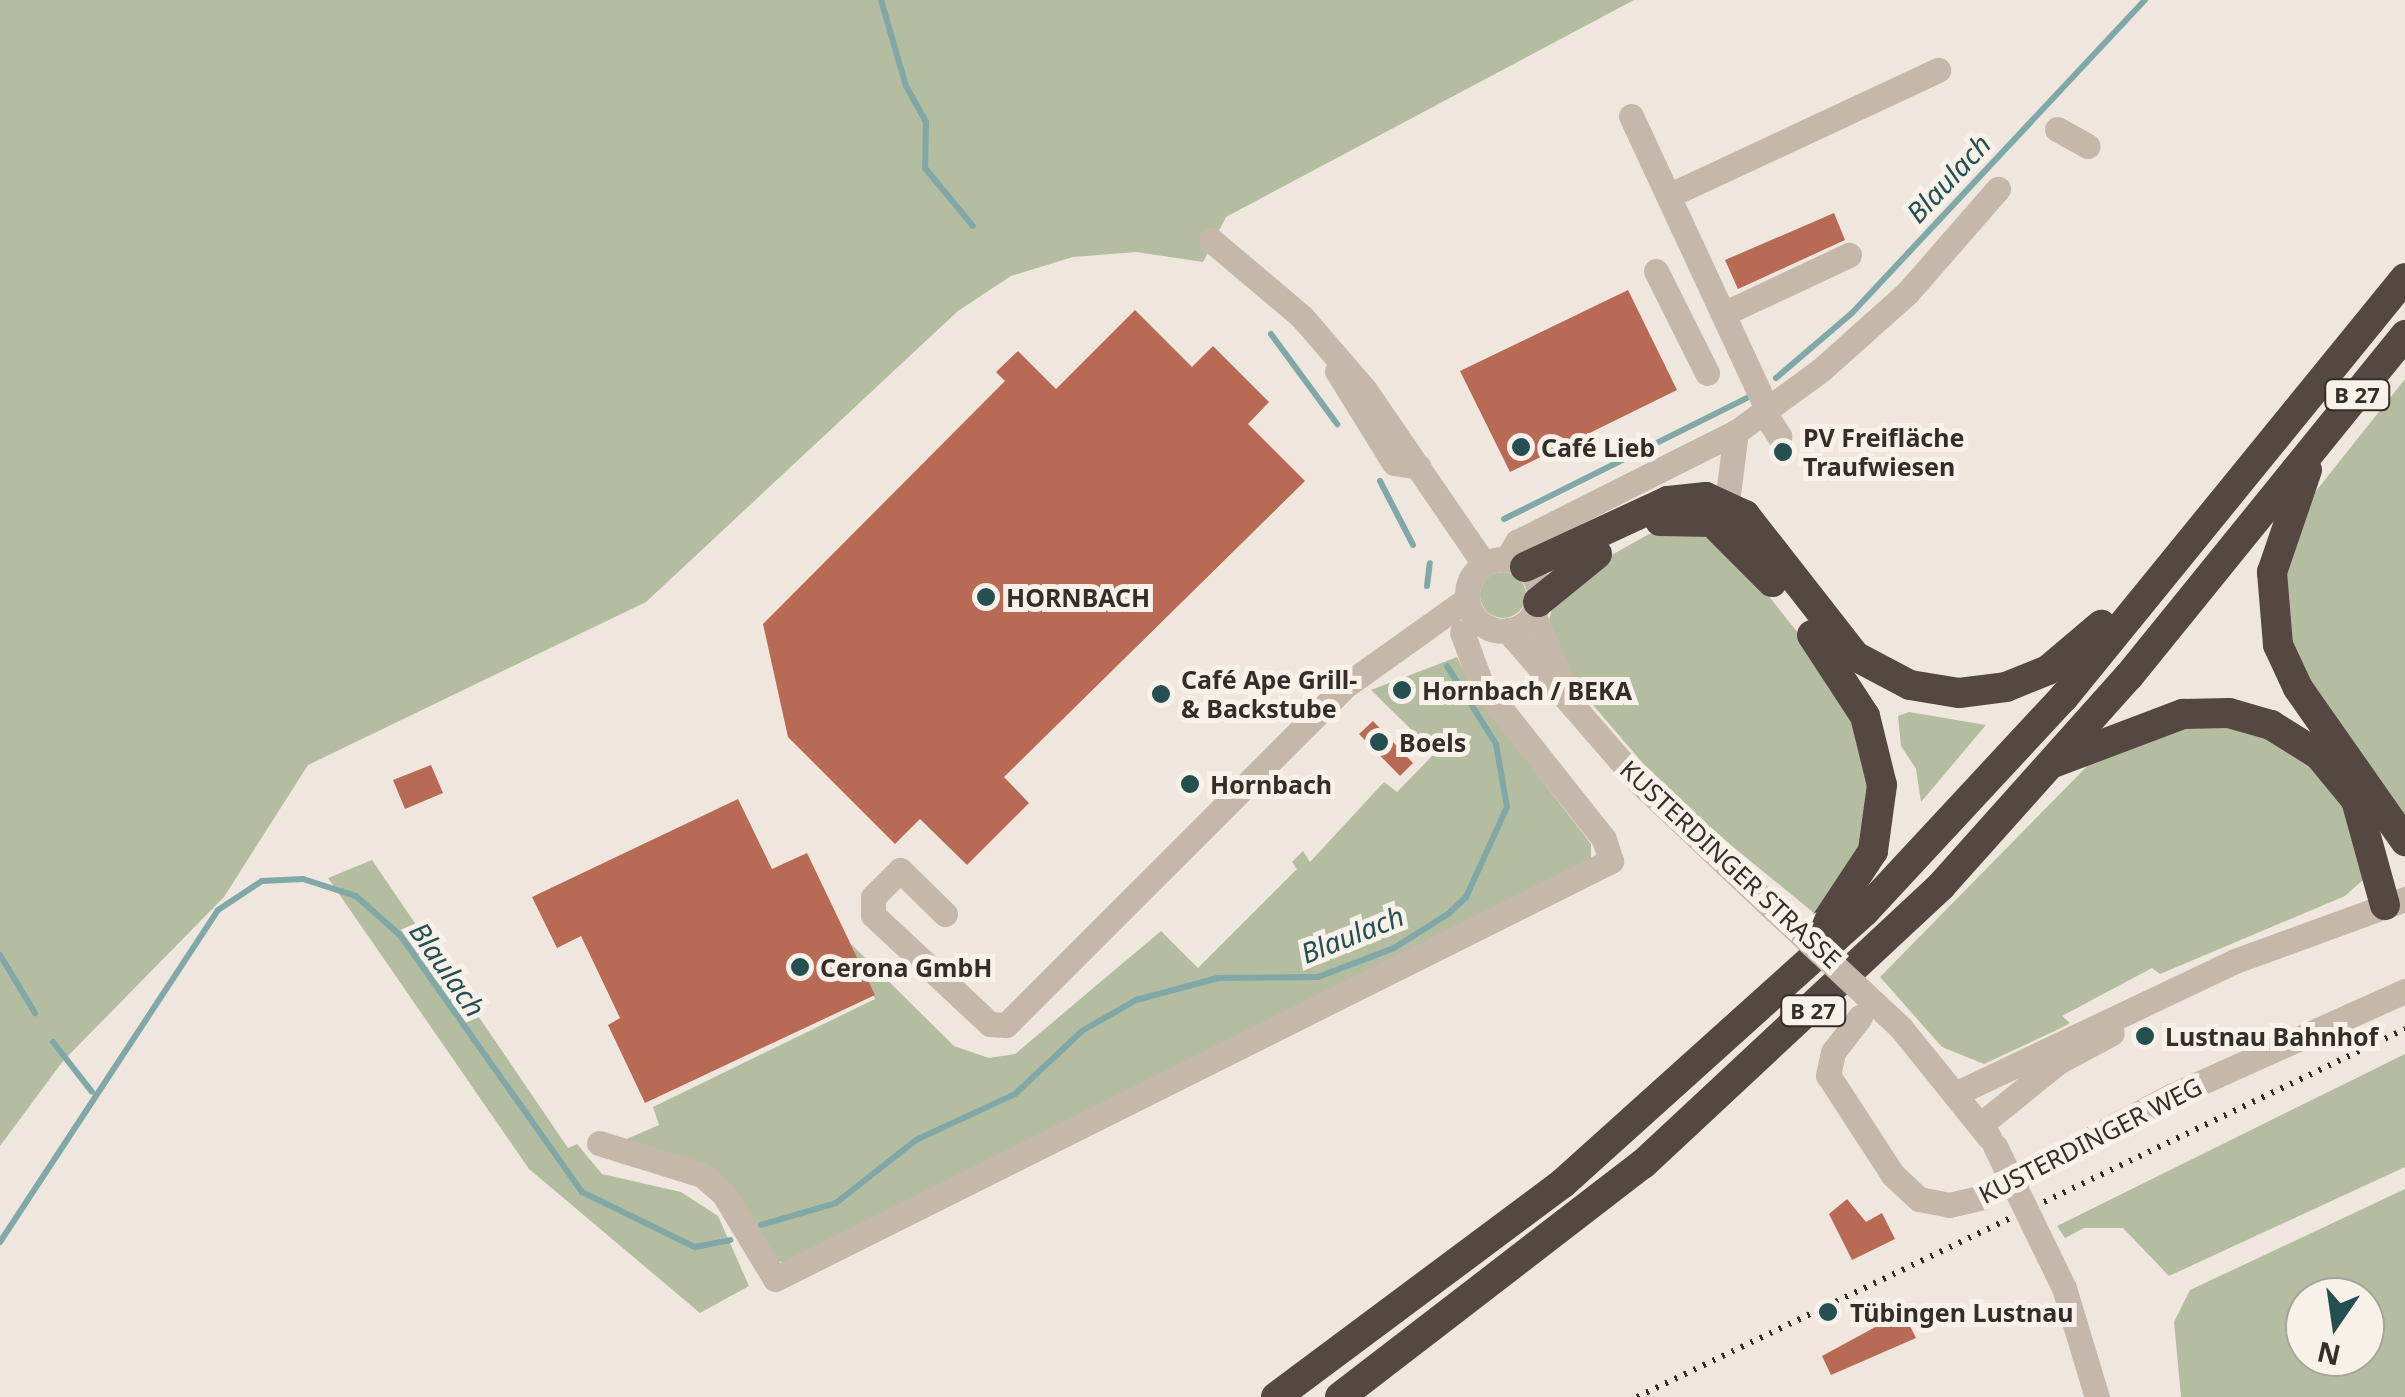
<!DOCTYPE html>
<html>
<head>
<meta charset="utf-8">
<style>
	body { margin:0 }
	#map { position:relative; width:2405px; height:1397px; overflow:hidden; background:#efe7de; font-family:"Noto Sans",sans-serif }
	div>[style] { position:absolute }
	.green>* { inset:0; background:#b4bda0 }
	.round { border-radius:50% }
	.stream>* { height:6px; margin:-3px; padding:0 3px; transform-origin:3px; border-radius:3px; background:#80a8a9 }
	.building>* { inset:0; background:#b86a54 }
	.minor>* { height:25px; margin:-12.5px; padding:0 12.5px; transform-origin:12.5px; border-radius:12.5px; background:#c6b7ab }
	.minor>.ring { margin:-12.5px; padding:0; box-sizing:content-box; background:none; border:25px solid #c6b7ab; border-radius:50% }
	.highway>* { height:30px; margin:-15px; padding:0 15px; transform-origin:15px; border-radius:15px; background:#554742 }
	.rail>* { height:6px; margin-top:-3px; transform-origin:0; background:repeating-linear-gradient(90deg,#352d2a 0 2.5px,transparent 0 10.5px) }
	.minor-bridge>* { height:25px; margin:-12.5px; padding:0 12.5px; transform-origin:12.5px; border-radius:12.5px; background:#c6b7ab }
	.dots>* { width:28px; height:28px; translate:-50% -50%; box-sizing:border-box; border:5px solid #f8f1ea; border-radius:50% }
	span { translate:-50% -50%; white-space:nowrap; text-align:center; line-height:1.15; -webkit-text-stroke:10px #f8f1ea; paint-order:stroke }
	.shield-label span { padding:2px 8px; background:#f8f1ea; border:2px solid; border-radius:8px; -webkit-text-stroke-width:0 }
	.shield-label { font-size:22px; color:#352d2a; font-weight:700 }
	.poi-label { font-size:25px; color:#352d2a; font-weight:700 }
	.left { translate:0 -50%; text-align:left }
	.street-label { font-size:25px; color:#352d2a }
	.water-label { font-size:28px; color:#245052; font-style:italic }
	.north { position:absolute; left:2285px; top:1277px; width:100px; height:100px; box-sizing:border-box; background:#f8f1ea; border:2px solid #aaa39d; border-radius:50%; rotate:193deg; font-size:28px; font-weight:700; line-height:40px; text-align:center; color:#352d2a }
	.north::after { content:''; display:block; margin:auto; width:35px; height:45px; background:#245052; clip-path:polygon(50% 0,100% 100%,50% 72%,0 100%) }
</style>
</head>
<body>
<div id="map">
	<div class="green">
		<div style="clip-path:polygon(0 0,1634px 0,1226px 217px,1203px 262px,1136px 252px,1073px 257px,1011px 276px,958px 311px,646px 602px,308px 765px,224px 897px,63px 1061px,0 1146px)"></div>
		<div style="clip-path:polygon(2405px 379px,2405px 823px,2311px 687px,2284px 625px,2281px 579px,2312px 496px)"></div>
		<div style="clip-path:polygon(1691px 527px,1744px 565px,1829px 672px,1872px 770px,1867px 839px,1820px 918px,1671px 796px,1575px 684px,1547px 629px,1554px 599px,1601px 561px,1649px 534px)"></div>
		<div class="round" style="left:1480px;top:572px;width:46px;height:46px"></div>
		<div style="clip-path:polygon(1457px 657px,1473px 691px,1591px 844px,1591px 864px,784px 1263px,766px 1257px,723px 1193px,608px 1147px,659px 1125px,653px 1107px,875px 999px,851px 944px,954px 1046px,989px 1058px,1015px 1054px,1161px 931px,1198px 968px,1297px 869px,1292px 862px,1303px 851px,1310px 862px,1384px 782px,1397px 792px,1435px 753px,1371px 690px)"></div>
		<div style="clip-path:polygon(1909px 712px,1986px 725px,1921px 802px,1916px 769px,1901px 746px,1898px 716px)"></div>
		<div style="clip-path:polygon(2257px 724px,2345px 795px,2363px 880px,2345px 896px,2160px 974px,2152px 968px,2062px 1016px,2070px 1023px,2059px 1029px,1984px 1064px,1942px 1047px,1880px 977px,2103px 750px,2148px 729px)"></div>
		<div style="clip-path:polygon(372px 860px,568px 1148px,577px 1144px,602px 1174px,681px 1192px,718px 1216px,749px 1286px,700px 1313px,529px 1169px,328px 878px)"></div>
		<div style="clip-path:polygon(2405px 1054px,2405px 1167px,2169px 1276px,2123px 1228px,2084px 1228px,2065px 1238px,2057px 1226px)"></div>
		<div style="clip-path:polygon(evenodd,2405px 1189px,2405px 1397px,2181px 1397px,2174px 1322px,2190px 1290px,2405px 1189px,2305px 1297px,2365px 1297px,2365px 1357px,2305px 1357px,2305px 1297px)"></div>
	</div>
	<div class="stream">
		<div style="left:881px;top:0;width:90px;rotate:73.8deg"></div>
		<div style="left:906px;top:86px;width:41px;rotate:60.9deg"></div>
		<div style="left:926px;top:122px;width:46px;rotate:91.2deg"></div>
		<div style="left:925px;top:168px;width:75px;rotate:50.4deg"></div>
		<div style="left:1271px;top:334px;width:112px;rotate:53.7deg"></div>
		<div style="left:1776px;top:378px;width:100px;rotate:-40.5deg"></div>
		<div style="left:1852px;top:313px;width:429px;rotate:-46.9deg"></div>
		<div style="left:1380px;top:481px;width:72px;rotate:62.7deg"></div>
		<div style="left:1504px;top:519px;width:271px;rotate:-26.5deg"></div>
		<div style="left:1427px;top:586px;width:23px;rotate:-83deg"></div>
		<div style="left:0;top:955px;width:68px;rotate:58.9deg"></div>
		<div style="left:53px;top:1042px;width:63px;rotate:52deg"></div>
		<div style="left:761px;top:1225px;width:78px;rotate:-16.3deg"></div>
		<div style="left:836px;top:1203px;width:102px;rotate:-38.2deg"></div>
		<div style="left:916px;top:1140px;width:109px;rotate:-24.9deg"></div>
		<div style="left:1015px;top:1094px;width:92px;rotate:-43.2deg"></div>
		<div style="left:1082px;top:1031px;width:62px;rotate:-29.9deg"></div>
		<div style="left:1136px;top:1000px;width:85px;rotate:-15deg"></div>
		<div style="left:1218px;top:978px;width:100px;rotate:-0.6deg"></div>
		<div style="left:1318px;top:977px;width:81px;rotate:-20.9deg"></div>
		<div style="left:1394px;top:948px;width:64px;rotate:-32.2deg"></div>
		<div style="left:1448px;top:914px;width:25px;rotate:-43deg"></div>
		<div style="left:1466px;top:897px;width:99px;rotate:-65.5deg"></div>
		<div style="left:1507px;top:807px;width:64px;rotate:-99.9deg"></div>
		<div style="left:1496px;top:744px;width:92px;rotate:-122.1deg"></div>
		<div style="left:0;top:1242px;width:397px;rotate:-56.7deg"></div>
		<div style="left:218px;top:910px;width:53px;rotate:-33.4deg"></div>
		<div style="left:262px;top:881px;width:41px;rotate:-2.8deg"></div>
		<div style="left:303px;top:879px;width:56px;rotate:17.8deg"></div>
		<div style="left:356px;top:896px;width:59px;rotate:41.6deg"></div>
		<div style="left:400px;top:935px;width:315px;rotate:54.7deg"></div>
		<div style="left:582px;top:1192px;width:126px;rotate:26deg"></div>
		<div style="left:695px;top:1247px;width:36px;rotate:-11deg"></div>
	</div>
	<div class="building">
		<div style="clip-path:polygon(1834px 213px,1845px 240px,1738px 289px,1725px 260px)"></div>
		<div style="clip-path:polygon(1628px 290px,1677px 390px,1510px 472px,1460px 371px)"></div>
		<div style="clip-path:polygon(1135px 310px,1192px 367px,1213px 346px,1269px 402px,1248px 424px,1305px 481px,1004px 777px,1029px 803px,967px 865px,920px 819px,895px 844px,788px 737px,763px 624px,1005px 381px,996px 372px,1018px 351px,1056px 389px)"></div>
		<div style="clip-path:polygon(1373px 721px,1413px 763px,1400px 776px,1359px 734px)"></div>
		<div style="clip-path:polygon(431px 765px,443px 793px,405px 809px,393px 780px)"></div>
		<div style="clip-path:polygon(738px 799px,772px 869px,807px 853px,875px 995px,645px 1103px,608px 1025px,620px 1018px,581px 936px,557px 948px,532px 897px)"></div>
		<div style="clip-path:polygon(1847px 1199px,1866px 1222px,1882px 1213px,1895px 1239px,1852px 1260px,1829px 1214px)"></div>
		<div style="clip-path:polygon(1903px 1312px,1916px 1338px,1831px 1375px,1822px 1356px)"></div>
	</div>
	<div class="minor">
		<div style="left:1631px;top:116px;width:323px;rotate:65.1deg"></div>
		<div style="left:2057px;top:129px;width:35px;rotate:29deg"></div>
		<div style="left:1670px;top:195px;width:296px;rotate:-25deg"></div>
		<div style="left:1211px;top:240px;width:119px;rotate:40.2deg"></div>
		<div style="left:1302px;top:317px;width:96px;rotate:49.2deg"></div>
		<div style="left:1365px;top:390px;width:211px;rotate:55.6deg"></div>
		<div style="left:1656px;top:271px;width:114px;rotate:63.4deg"></div>
		<div style="left:1725px;top:313px;width:137px;rotate:-25.1deg"></div>
		<div style="left:1337px;top:371px;width:108px;rotate:58.2deg"></div>
		<div style="left:1394px;top:463px;width:25px;rotate:9deg"></div>
		<div style="left:1763px;top:411px;width:30px;rotate:57deg"></div>
		<div style="left:1727px;top:502px;width:71px;rotate:-82.7deg"></div>
		<div style="left:1507px;top:559px;width:20px;rotate:-60deg"></div>
		<div style="left:1517px;top:542px;width:245px;rotate:-26.7deg"></div>
		<div style="left:1736px;top:432px;width:107px;rotate:-36.2deg"></div>
		<div style="left:1822px;top:369px;width:115px;rotate:-41.8deg"></div>
		<div style="left:1908px;top:292px;width:137px;rotate:-48.9deg"></div>
		<div class="ring" style="left:1467px;top:559px;width:47px;height:47px"></div>
		<div style="left:1533px;top:614px;width:75px;rotate:66.5deg"></div>
		<div style="left:1507px;top:630px;width:201px;rotate:49deg"></div>
		<div style="left:1639px;top:782px;width:175px;rotate:43.4deg"></div>
		<div style="left:945px;top:914px;width:63px;rotate:-135.6deg"></div>
		<div style="left:900px;top:870px;width:38px;rotate:135deg"></div>
		<div style="left:873px;top:897px;width:18px;rotate:90deg"></div>
		<div style="left:873px;top:915px;width:160px;rotate:43deg"></div>
		<div style="left:990px;top:1024px;width:16px;rotate:4deg"></div>
		<div style="left:1006px;top:1025px;width:479px;rotate:-45deg"></div>
		<div style="left:1345px;top:686px;width:150px;rotate:-35.5deg"></div>
		<div style="left:1860px;top:1017px;width:44px;rotate:127.6deg"></div>
		<div style="left:1833px;top:1052px;width:24px;rotate:102deg"></div>
		<div style="left:1828px;top:1075px;width:119px;rotate:57deg"></div>
		<div style="left:1893px;top:1175px;width:35px;rotate:43deg"></div>
		<div style="left:1919px;top:1199px;width:31px;rotate:11deg"></div>
		<div style="left:1949px;top:1205px;width:31px;rotate:-13deg"></div>
		<div style="left:1979px;top:1198px;width:217px;rotate:-28deg"></div>
		<div style="left:2171px;top:1096px;width:256px;rotate:-24.2deg"></div>
		<div style="left:1901px;top:1028px;width:140px;rotate:51.1deg"></div>
		<div style="left:1955px;top:1094px;width:310px;rotate:-25.4deg"></div>
		<div style="left:2235px;top:961px;width:181px;rotate:-20deg"></div>
		<div style="left:1980px;top:1125px;width:100px;rotate:-38.9deg"></div>
		<div style="left:2058px;top:1062px;width:61px;rotate:-28.2deg"></div>
		<div style="left:599px;top:1143px;width:108px;rotate:17.3deg"></div>
		<div style="left:702px;top:1175px;width:28px;rotate:41deg"></div>
		<div style="left:723px;top:1193px;width:100px;rotate:58.8deg"></div>
		<div style="left:775px;top:1279px;width:935px;rotate:-26.57deg"></div>
		<div style="left:1611px;top:861px;width:23px;rotate:-108deg"></div>
		<div style="left:1604px;top:839px;width:198px;rotate:-128.4deg"></div>
		<div style="left:1481px;top:684px;width:55px;rotate:-110.1deg"></div>
		<div style="left:2064px;top:1288px;width:114px;rotate:73.2deg"></div>
	</div>
	<div class="highway">
		<div style="left:2307px;top:470px;width:108px;rotate:108.9deg"></div>
		<div style="left:2272px;top:572px;width:73px;rotate:85.3deg"></div>
		<div style="left:2278px;top:645px;width:47px;rotate:65.1deg"></div>
		<div style="left:2298px;top:688px;width:187px;rotate:55deg"></div>
		<div style="left:1660px;top:521px;width:52px;rotate:1.1deg"></div>
		<div style="left:1712px;top:522px;width:85px;rotate:45deg"></div>
		<div style="left:1525px;top:567px;width:157px;rotate:-24.8deg"></div>
		<div style="left:1668px;top:501px;width:38px;rotate:-6deg"></div>
		<div style="left:1706px;top:497px;width:43px;rotate:24.8deg"></div>
		<div style="left:1745px;top:515px;width:179px;rotate:52deg"></div>
		<div style="left:1855px;top:656px;width:62px;rotate:27.8deg"></div>
		<div style="left:1910px;top:685px;width:50px;rotate:9.3deg"></div>
		<div style="left:1959px;top:693px;width:47px;rotate:-7.3deg"></div>
		<div style="left:2006px;top:687px;width:45px;rotate:-22deg"></div>
		<div style="left:2048px;top:670px;width:70px;rotate:-40.3deg"></div>
		<div style="left:1538px;top:602px;width:76px;rotate:-39.1deg"></div>
		<div style="left:1812px;top:635px;width:97px;rotate:56.8deg"></div>
		<div style="left:1865px;top:716px;width:71px;rotate:76.2deg"></div>
		<div style="left:1882px;top:785px;width:67px;rotate:97.8deg"></div>
		<div style="left:1873px;top:851px;width:98px;rotate:123.4deg"></div>
		<div style="left:2053px;top:763px;width:139px;rotate:-20.7deg"></div>
		<div style="left:2183px;top:714px;width:46px;rotate:-1.2deg"></div>
		<div style="left:2229px;top:713px;width:44px;rotate:15.9deg"></div>
		<div style="left:2271px;top:725px;width:57px;rotate:32deg"></div>
		<div style="left:2319px;top:755px;width:58px;rotate:50.6deg"></div>
		<div style="left:2356px;top:800px;width:109px;rotate:74.6deg"></div>
		<div style="left:1276px;top:1397px;width:358px;rotate:-36.7deg"></div>
		<div style="left:1563px;top:1183px;width:406px;rotate:-42deg"></div>
		<div style="left:1865px;top:911px;width:292px;rotate:-47.1deg"></div>
		<div style="left:2064px;top:697px;width:540px;rotate:-50.86deg"></div>
		<div style="left:1340px;top:1397px;width:382px;rotate:-37.6deg"></div>
		<div style="left:1643px;top:1164px;width:408px;rotate:-43deg"></div>
		<div style="left:1941px;top:886px;width:282px;rotate:-48.2deg"></div>
		<div style="left:2129px;top:676px;width:439px;rotate:-51deg"></div>
	</div>
	<div class="rail">
		<div style="left:1637px;top:1397px;width:852px;rotate:-25.6deg"></div>
	</div>
	<div class="minor-bridge">
		<div style="left:1766px;top:902px;width:185px;rotate:43deg"></div>
		<div style="left:1995px;top:1146px;width:158px;rotate:64.1deg"></div>
	</div>
	<div class="dots">
		<div style="left:1521px;top:447px;background:#245052"></div>
		<div style="left:1783px;top:452px;background:#245052"></div>
		<div style="left:986px;top:597px;background:#245052"></div>
		<div style="left:1402px;top:690px;background:#245052"></div>
		<div style="left:1161px;top:694px;background:#245052"></div>
		<div style="left:1379px;top:742px;background:#245052"></div>
		<div style="left:1190px;top:784px;background:#245052"></div>
		<div style="left:800px;top:967px;background:#245052"></div>
		<div style="left:2145px;top:1036px;background:#245052"></div>
		<div style="left:1828px;top:1312px;background:#245052"></div>
	</div>
	<div class="shield-label">
		<span style="left:2357px;top:395px">B 27</span>
		<span style="left:1813px;top:1011px">B 27</span>
	</div>
	<div class="poi-label">
		<span class="left" style="left:1803px;top:452px">PV Freifläche<br>Traufwiesen</span>
		<span class="left" style="left:1541px;top:447px">Café Lieb</span>
		<span class="left" style="left:1006px;top:597px">HORNBACH</span>
		<span class="left" style="left:1181px;top:694px">Café Ape Grill-<br>&amp; Backstube</span>
		<span class="left" style="left:1422px;top:690px">Hornbach / BEKA</span>
		<span class="left" style="left:1399px;top:742px">Boels</span>
		<span class="left" style="left:1210px;top:784px">Hornbach</span>
		<span class="left" style="left:820px;top:967px">Cerona GmbH</span>
		<span class="left" style="left:2165px;top:1036px">Lustnau Bahnhof</span>
		<span class="left" style="left:1850px;top:1312px">Tübingen Lustnau</span>
	</div>
	<div class="street-label">
		<span style="left:1731px;top:864px;rotate:43deg">KUSTERDINGER STRASSE</span>
		<span style="left:2090px;top:1140px;rotate:-27deg">KUSTERDINGER WEG</span>
	</div>
	<div class="water-label">
		<span style="left:1948px;top:178px;rotate:-47deg">Blaulach</span>
		<span style="left:1352px;top:934px;rotate:-22deg">Blaulach</span>
		<span style="left:448px;top:969px;rotate:55deg">Blaulach</span>
	</div>
	<div class="north">N</div>
</div>
</body>
</html>
